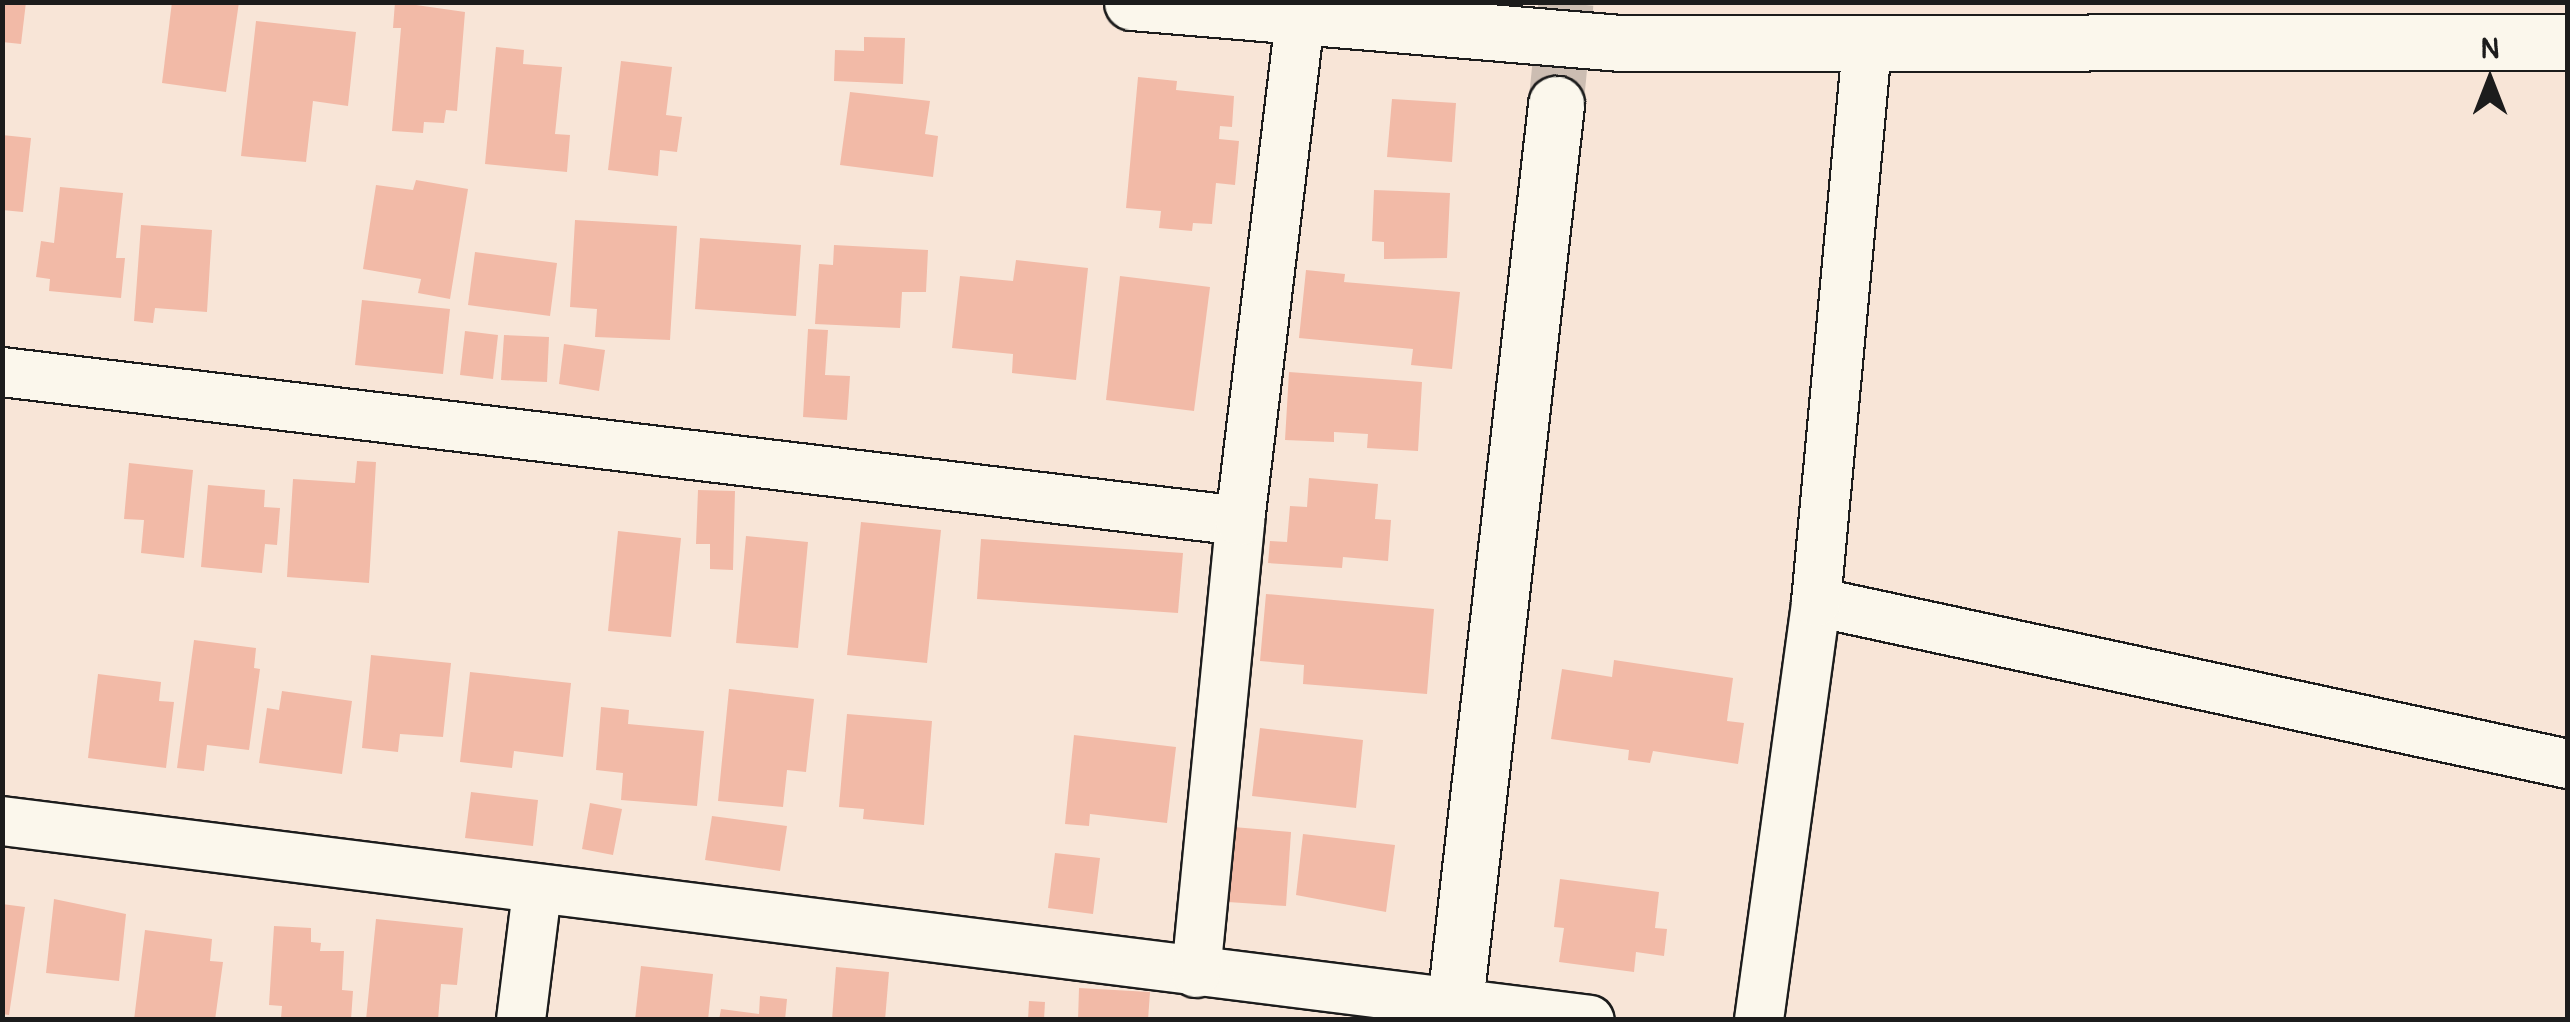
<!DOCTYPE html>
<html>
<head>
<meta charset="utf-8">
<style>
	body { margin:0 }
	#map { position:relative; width:2570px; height:1022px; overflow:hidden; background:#f8e5d7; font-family:Pangolin,sans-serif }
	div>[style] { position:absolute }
	.building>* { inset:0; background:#f2baa7 }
	.secondary-tunnel>* { height:55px; margin-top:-27.5px; transform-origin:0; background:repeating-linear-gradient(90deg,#ccbdb2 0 55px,transparent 0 83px) }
	.roads { filter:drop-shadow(2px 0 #1c1c1c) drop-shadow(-2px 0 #1c1c1c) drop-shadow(0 2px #1c1c1c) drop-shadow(0 -2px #1c1c1c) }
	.street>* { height:48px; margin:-24px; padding:0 24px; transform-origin:24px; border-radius:24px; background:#fbf7ec }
	.secondary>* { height:55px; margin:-27.5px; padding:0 27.5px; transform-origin:27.5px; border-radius:27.5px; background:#fbf7ec }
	span { translate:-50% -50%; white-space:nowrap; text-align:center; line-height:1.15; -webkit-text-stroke:10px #fbf7ec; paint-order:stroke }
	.frame { position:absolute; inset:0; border:5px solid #1c1c1c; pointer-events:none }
	.north { position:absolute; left:2440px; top:30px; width:100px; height:100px; -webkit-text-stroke:8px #fbf7ec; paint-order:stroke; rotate:0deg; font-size:28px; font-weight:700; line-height:40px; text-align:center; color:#1c1c1c }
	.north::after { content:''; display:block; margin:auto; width:35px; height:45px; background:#1c1c1c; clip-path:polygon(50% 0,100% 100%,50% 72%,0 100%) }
</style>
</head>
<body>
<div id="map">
	<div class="building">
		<div style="clip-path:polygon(2px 2px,26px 2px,21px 44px,2px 42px)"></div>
		<div style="clip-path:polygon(172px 2px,239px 2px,226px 92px,162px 83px)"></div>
		<div style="clip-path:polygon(395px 2px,465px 12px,457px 111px,446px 110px,444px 123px,424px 122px,423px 133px,392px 131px,401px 28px,393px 28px)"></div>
		<div style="clip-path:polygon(256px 21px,356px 32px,348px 106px,313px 101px,306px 162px,241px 156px)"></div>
		<div style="clip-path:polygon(864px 37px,905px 38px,903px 84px,834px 81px,835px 50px,864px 51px)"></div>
		<div style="clip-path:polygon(496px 47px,524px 50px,523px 64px,562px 67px,555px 134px,570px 135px,567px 172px,485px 164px)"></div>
		<div style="clip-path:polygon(621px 61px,672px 67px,666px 115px,682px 117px,677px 152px,660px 150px,658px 176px,608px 170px)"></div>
		<div style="clip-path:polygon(1138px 77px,1177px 81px,1176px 90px,1234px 96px,1232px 127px,1220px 126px,1219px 139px,1239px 141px,1235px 185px,1216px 183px,1212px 224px,1193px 223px,1192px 231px,1159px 228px,1161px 211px,1126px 208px)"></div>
		<div style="clip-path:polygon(850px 92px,930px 101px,925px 134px,938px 136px,933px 177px,840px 165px)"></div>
		<div style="clip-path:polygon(1392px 99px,1456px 103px,1452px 162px,1387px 157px)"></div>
		<div style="clip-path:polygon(2px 135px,31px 138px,23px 212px,2px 210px)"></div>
		<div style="clip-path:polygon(416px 180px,468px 189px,450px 299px,418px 293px,421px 279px,363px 269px,376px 185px,413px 190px)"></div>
		<div style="clip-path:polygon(60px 187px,123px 193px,116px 258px,125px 258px,121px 298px,49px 291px,50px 279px,36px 277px,41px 241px,54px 243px)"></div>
		<div style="clip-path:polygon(1374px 190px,1450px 193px,1447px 258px,1384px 259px,1384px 242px,1372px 241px)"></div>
		<div style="clip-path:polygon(575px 220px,677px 226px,670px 340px,595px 337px,597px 309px,570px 307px)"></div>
		<div style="clip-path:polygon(141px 225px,212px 230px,207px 312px,155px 308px,153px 323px,134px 321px)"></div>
		<div style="clip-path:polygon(700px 238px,801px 245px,796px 316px,695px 309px)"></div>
		<div style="clip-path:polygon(834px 245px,928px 250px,926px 292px,902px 292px,900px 328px,815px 324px,819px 264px,833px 265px)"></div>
		<div style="clip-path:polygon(475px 252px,557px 263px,550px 316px,468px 305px)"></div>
		<div style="clip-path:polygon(1016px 260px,1088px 268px,1076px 380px,1012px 373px,1013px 354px,952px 348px,960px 276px,1013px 281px)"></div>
		<div style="clip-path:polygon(1306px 270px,1345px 274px,1344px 282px,1460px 292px,1452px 369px,1411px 365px,1413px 349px,1299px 338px)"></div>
		<div style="clip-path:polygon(1120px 276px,1210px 287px,1194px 411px,1106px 400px)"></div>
		<div style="clip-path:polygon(362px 300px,450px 309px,443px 374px,355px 365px)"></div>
		<div style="clip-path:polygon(808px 329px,828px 330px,825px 375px,850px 376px,847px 420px,803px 417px)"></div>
		<div style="clip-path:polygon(465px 331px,498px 335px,493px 379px,460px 375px)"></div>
		<div style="clip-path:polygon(504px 335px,549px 337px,547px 382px,501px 380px)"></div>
		<div style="clip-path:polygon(564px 344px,605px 350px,599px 391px,559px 384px)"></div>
		<div style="clip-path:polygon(1289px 372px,1422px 382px,1418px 451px,1367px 448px,1368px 434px,1334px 432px,1334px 442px,1285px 440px)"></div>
		<div style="clip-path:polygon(357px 461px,376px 462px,369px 583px,287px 577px,293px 479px,355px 483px)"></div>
		<div style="clip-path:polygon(129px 463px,193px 470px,184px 558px,141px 553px,144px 520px,124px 519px)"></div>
		<div style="clip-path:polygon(1309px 478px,1378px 484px,1375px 519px,1391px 520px,1388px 561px,1343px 557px,1342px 568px,1268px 563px,1270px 541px,1287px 542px,1290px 506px,1307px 507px)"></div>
		<div style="clip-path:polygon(208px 485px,265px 490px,264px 507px,280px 508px,277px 545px,265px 544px,262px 573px,201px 567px)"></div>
		<div style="clip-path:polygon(698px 490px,735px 491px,733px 570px,710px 569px,710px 544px,696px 544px)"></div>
		<div style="clip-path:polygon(861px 522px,941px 530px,927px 663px,847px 655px)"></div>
		<div style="clip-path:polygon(618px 531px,681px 538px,671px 637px,608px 631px)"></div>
		<div style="clip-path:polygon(746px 536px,808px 542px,798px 648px,736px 643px)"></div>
		<div style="clip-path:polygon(981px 539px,1183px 553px,1178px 613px,977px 599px)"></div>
		<div style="clip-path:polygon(1266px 594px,1434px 609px,1427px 694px,1303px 684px,1304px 665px,1260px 661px)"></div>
		<div style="clip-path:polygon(194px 640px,256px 648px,254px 668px,260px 669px,249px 750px,207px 745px,204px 771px,177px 768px)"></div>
		<div style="clip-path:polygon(371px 655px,451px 663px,443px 737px,400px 734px,398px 752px,362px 748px)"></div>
		<div style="clip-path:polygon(1614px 660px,1733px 678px,1727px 721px,1744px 723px,1738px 764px,1653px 751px,1650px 763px,1628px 760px,1629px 750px,1551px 739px,1562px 669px,1612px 677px)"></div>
		<div style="clip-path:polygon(470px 672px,571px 683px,563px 757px,514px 751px,512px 768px,460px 762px)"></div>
		<div style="clip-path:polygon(98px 674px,161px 682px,159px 701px,174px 702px,166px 768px,88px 758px)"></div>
		<div style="clip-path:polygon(729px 689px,814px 699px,806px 772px,787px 770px,783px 807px,718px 801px)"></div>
		<div style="clip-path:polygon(282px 691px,352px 701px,342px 774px,259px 763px,267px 708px,279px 710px)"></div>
		<div style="clip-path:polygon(601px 707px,629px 710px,628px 724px,704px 731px,697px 806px,621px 800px,623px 773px,596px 770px)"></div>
		<div style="clip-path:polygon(847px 714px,932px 721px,924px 825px,863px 819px,864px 809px,839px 807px)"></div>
		<div style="clip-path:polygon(1260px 728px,1363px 740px,1356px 808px,1252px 796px)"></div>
		<div style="clip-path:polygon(1074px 735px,1176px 747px,1167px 823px,1090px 814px,1089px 826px,1065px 824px)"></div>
		<div style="clip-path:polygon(471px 792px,538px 800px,533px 846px,465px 838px)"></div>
		<div style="clip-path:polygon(590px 803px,622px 809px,613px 855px,582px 849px)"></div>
		<div style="clip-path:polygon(712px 816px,787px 826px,780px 871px,705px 860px)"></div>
		<div style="clip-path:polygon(1233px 827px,1291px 832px,1286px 906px,1228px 902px)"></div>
		<div style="clip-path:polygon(1303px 834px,1395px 845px,1386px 912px,1296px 895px)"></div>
		<div style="clip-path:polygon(1055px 853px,1100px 858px,1093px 914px,1048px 908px)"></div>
		<div style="clip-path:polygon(1560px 879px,1659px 892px,1655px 928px,1667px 929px,1664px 956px,1636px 952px,1634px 972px,1559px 962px,1564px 928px,1554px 927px)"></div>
		<div style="clip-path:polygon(54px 899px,126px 914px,119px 981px,46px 973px)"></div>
		<div style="clip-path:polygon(2px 904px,25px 907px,9px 1015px,2px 1014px)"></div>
		<div style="clip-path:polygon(376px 919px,463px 928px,457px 985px,441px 984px,438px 1020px,366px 1020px)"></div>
		<div style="clip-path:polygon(274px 926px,311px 928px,311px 942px,321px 943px,320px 951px,344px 951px,342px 990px,353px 991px,351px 1020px,281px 1018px,282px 1006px,269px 1005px)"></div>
		<div style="clip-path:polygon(145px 930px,212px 939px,210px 961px,223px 962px,215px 1020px,134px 1020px)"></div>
		<div style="clip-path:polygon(641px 966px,713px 974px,708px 1020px,635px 1020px)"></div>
		<div style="clip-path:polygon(836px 967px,889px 972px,885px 1020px,832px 1020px)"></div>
		<div style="clip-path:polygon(1079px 988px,1150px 992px,1148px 1020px,1078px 1020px)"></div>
		<div style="clip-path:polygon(760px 996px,787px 999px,785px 1020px,719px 1020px,721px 1009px,759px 1014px)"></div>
		<div style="clip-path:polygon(1029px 1001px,1045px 1002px,1044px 1020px,1028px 1020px)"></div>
	</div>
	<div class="secondary-tunnel">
		<div style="left:1556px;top:104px;width:102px;rotate:-84.4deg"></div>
	</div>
	<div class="roads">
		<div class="street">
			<div style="left:2px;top:372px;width:1247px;rotate:6.86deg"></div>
			<div style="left:1816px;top:602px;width:769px;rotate:12.16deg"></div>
			<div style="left:2px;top:821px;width:1600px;rotate:7.14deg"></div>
			<div style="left:1196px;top:973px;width:454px;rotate:-84.4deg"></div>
			<div style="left:1240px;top:521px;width:506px;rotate:-83.18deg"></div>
			<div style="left:521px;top:1020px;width:129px;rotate:-82.9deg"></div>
			<div style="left:1759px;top:1020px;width:422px;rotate:-82.2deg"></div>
			<div style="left:1816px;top:602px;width:558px;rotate:-84.76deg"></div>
		</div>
		<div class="secondary">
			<div style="left:1132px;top:2px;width:490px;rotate:4.8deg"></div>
			<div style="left:1620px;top:43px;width:948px;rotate:-0.06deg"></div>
			<div style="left:1453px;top:1020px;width:922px;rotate:-83.58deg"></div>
		</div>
	</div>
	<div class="frame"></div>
	<div class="north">N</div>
</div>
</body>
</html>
